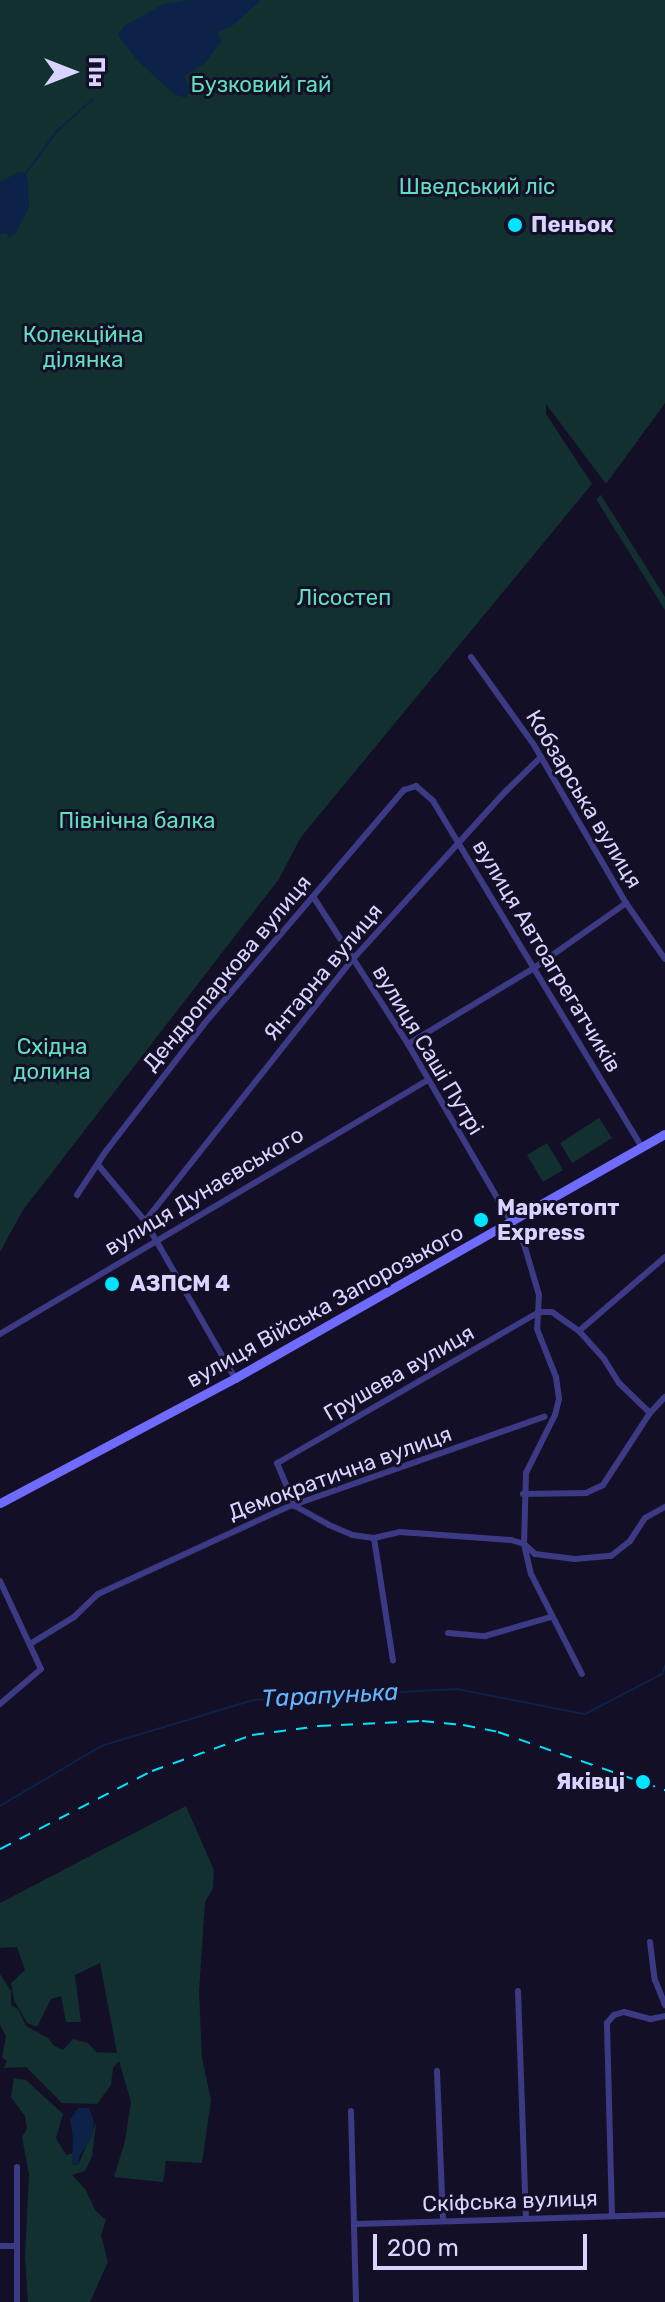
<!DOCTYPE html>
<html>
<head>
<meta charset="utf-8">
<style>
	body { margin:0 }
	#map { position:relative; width:665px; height:2302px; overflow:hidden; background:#130f26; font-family:Rubik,sans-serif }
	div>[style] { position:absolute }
	.green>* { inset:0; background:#12302f }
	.water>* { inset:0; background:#0c2248 }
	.stream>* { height:2px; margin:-1px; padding:0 1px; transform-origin:1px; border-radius:1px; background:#0c2248 }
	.street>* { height:6px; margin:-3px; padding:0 3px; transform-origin:3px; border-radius:3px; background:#3d3a85 }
	.secondary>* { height:9px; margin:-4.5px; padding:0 4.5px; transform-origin:4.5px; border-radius:4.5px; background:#6f6bff }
	.rail>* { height:2px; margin-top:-1px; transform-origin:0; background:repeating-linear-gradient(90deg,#00e5ff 0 12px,transparent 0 22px) }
	.dots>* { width:22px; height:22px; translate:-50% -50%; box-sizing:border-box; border:4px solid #130f26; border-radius:50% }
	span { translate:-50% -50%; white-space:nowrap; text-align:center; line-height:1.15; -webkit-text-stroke:6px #130f26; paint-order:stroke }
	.park-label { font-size:22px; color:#5fe0c0 }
	.poi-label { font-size:22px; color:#d9d4ff; font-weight:700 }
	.left { translate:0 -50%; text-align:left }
	.right { translate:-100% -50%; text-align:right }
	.street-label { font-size:22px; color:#d9d4ff }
	.water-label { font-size:24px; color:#62b6ff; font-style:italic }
	.north { position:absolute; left:32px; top:32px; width:80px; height:80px; -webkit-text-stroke:6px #130f26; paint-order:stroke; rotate:90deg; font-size:22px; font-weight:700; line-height:32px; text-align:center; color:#d9d4ff }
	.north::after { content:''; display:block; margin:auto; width:28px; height:36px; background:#d9d4ff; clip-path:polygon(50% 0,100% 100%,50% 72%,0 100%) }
	.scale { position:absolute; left:373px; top:2234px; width:214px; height:36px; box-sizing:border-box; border:4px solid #d9d4ff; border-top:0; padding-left:10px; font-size:24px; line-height:28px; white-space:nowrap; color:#d9d4ff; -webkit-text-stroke:6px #130f26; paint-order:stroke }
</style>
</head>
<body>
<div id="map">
	<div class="green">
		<div style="clip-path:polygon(0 0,665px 0,665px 403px,606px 484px,546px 404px,546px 414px,592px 484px,301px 837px,279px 879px,23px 1210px,0 1252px)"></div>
		<div style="clip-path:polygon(601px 495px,665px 597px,665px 610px,596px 499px)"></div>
		<div style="clip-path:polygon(599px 1118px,612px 1138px,572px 1163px,560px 1143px)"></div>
		<div style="clip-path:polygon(547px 1143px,563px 1170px,543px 1182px,527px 1155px)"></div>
		<div style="clip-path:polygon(186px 1806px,214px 1870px,213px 1888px,205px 1902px,199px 1991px,202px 2058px,211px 2100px,202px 2163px,166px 2161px,163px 2182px,114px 2177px,125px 2141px,131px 2102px,119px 2061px,113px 2068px,111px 2085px,97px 2104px,62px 2103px,26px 2067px,4px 2068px,7px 2061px,2px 2057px,6px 2036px,0 2025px,0 1974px,11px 1991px,11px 2005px,18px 2009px,26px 2026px,48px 2038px,54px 2046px,63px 2050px,73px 2039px,88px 2043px,96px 2052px,117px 2053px,100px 1963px,75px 1975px,81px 2022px,66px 2022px,61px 1996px,51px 1999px,37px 2027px,27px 2023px,14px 2000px,11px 1983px,25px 1970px,17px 1947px,0 1948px,0 1903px)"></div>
		<div style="clip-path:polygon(14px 2078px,26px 2080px,63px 2114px,56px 2138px,66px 2155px,74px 2153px,72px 2164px,78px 2165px,96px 2123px,92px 2157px,85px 2171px,72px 2175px,86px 2190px,95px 2210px,106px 2220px,101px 2235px,108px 2262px,90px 2302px,28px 2302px,25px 2258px,29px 2175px,22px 2137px,27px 2129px,25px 2116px,11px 2097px)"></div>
	</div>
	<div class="water">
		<div style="clip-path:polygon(188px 0,261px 0,232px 26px,218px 32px,221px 42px,205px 63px,184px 76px,191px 90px,186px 98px,174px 94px,137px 60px,118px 35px,124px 26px,164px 4px)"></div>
		<div style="clip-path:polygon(19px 172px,26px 173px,28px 181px,29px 207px,15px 234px,9px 238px,6px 233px,0 234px,0 182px)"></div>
		<div style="clip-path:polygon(78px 2108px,89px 2108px,94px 2121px,92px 2137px,80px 2155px,78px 2165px,72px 2164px,73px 2138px,70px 2120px)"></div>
	</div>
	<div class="stream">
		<div style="left:26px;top:173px;width:52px;rotate:-53.6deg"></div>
		<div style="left:57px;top:131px;width:47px;rotate:-41.5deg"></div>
		<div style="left:0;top:1806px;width:117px;rotate:-30.7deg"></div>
		<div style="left:101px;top:1746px;width:159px;rotate:-16.8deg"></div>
		<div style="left:253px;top:1700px;width:204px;rotate:-3.1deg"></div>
		<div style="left:457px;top:1689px;width:130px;rotate:11.1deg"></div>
		<div style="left:585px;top:1714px;width:87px;rotate:-27.5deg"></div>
		<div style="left:662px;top:1674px;width:9px;rotate:-69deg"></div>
	</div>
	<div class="street">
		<div style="left:471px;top:657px;width:108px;rotate:54.4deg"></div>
		<div style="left:534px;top:745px;width:183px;rotate:59.8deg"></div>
		<div style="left:626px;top:903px;width:68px;rotate:55.1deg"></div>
		<div style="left:314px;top:898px;width:174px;rotate:57.2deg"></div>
		<div style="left:408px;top:1044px;width:231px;rotate:59.9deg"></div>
		<div style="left:524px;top:1244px;width:53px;rotate:73.6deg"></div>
		<div style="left:539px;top:1295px;width:34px;rotate:93deg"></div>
		<div style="left:537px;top:1329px;width:52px;rotate:68.4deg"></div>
		<div style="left:556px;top:1377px;width:22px;rotate:82deg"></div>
		<div style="left:559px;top:1399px;width:16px;rotate:104deg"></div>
		<div style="left:555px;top:1415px;width:65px;rotate:116.6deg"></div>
		<div style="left:526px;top:1473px;width:71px;rotate:91.6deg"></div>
		<div style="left:524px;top:1544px;width:31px;rotate:77deg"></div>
		<div style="left:531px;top:1574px;width:112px;rotate:63deg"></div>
		<div style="left:408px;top:1044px;width:147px;rotate:-31.1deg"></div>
		<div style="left:534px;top:968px;width:113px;rotate:-35.2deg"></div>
		<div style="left:99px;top:1166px;width:72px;rotate:50.1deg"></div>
		<div style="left:145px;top:1221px;width:181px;rotate:60.2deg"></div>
		<div style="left:77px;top:1195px;width:53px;rotate:-56.6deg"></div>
		<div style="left:106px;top:1151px;width:160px;rotate:-52.3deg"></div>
		<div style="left:204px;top:1024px;width:308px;rotate:-49.5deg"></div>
		<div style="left:404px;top:790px;width:13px;rotate:-18deg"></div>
		<div style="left:416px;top:786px;width:23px;rotate:41deg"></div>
		<div style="left:433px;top:801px;width:405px;rotate:58.9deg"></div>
		<div style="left:145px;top:1221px;width:333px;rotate:-51.6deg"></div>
		<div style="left:352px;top:960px;width:229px;rotate:-47.7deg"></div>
		<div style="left:506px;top:791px;width:49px;rotate:-44.2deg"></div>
		<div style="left:665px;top:1257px;width:113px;rotate:139.3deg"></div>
		<div style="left:579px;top:1331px;width:33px;rotate:-145deg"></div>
		<div style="left:552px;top:1312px;width:13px;rotate:180deg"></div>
		<div style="left:539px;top:1312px;width:302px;rotate:150deg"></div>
		<div style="left:277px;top:1463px;width:47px;rotate:67.3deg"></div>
		<div style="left:295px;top:1506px;width:39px;rotate:29deg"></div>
		<div style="left:329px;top:1525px;width:25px;rotate:23deg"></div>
		<div style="left:352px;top:1535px;width:22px;rotate:8deg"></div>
		<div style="left:374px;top:1538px;width:27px;rotate:-13deg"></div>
		<div style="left:400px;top:1532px;width:111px;rotate:4.1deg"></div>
		<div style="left:511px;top:1540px;width:14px;rotate:17deg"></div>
		<div style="left:524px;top:1544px;width:15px;rotate:42deg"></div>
		<div style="left:535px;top:1554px;width:40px;rotate:7.1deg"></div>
		<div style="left:575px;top:1559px;width:36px;rotate:-5deg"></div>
		<div style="left:611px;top:1556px;width:24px;rotate:-38deg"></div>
		<div style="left:630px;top:1541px;width:27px;rotate:-57deg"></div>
		<div style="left:645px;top:1518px;width:23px;rotate:-29deg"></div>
		<div style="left:579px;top:1331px;width:38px;rotate:48deg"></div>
		<div style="left:604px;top:1359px;width:28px;rotate:58deg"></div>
		<div style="left:619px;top:1383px;width:43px;rotate:44.1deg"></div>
		<div style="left:0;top:1334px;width:497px;rotate:-30.7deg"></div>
		<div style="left:523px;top:1494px;width:63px;rotate:-0.9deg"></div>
		<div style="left:586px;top:1493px;width:19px;rotate:-25deg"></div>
		<div style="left:603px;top:1485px;width:86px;rotate:-56.9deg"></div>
		<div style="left:650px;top:1413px;width:22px;rotate:-47deg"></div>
		<div style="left:374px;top:1538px;width:124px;rotate:81.2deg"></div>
		<div style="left:0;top:1581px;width:97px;rotate:65deg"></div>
		<div style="left:41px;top:1669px;width:54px;rotate:139.5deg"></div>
		<div style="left:448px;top:1633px;width:37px;rotate:5deg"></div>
		<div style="left:485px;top:1636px;width:69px;rotate:-16.1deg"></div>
		<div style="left:30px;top:1644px;width:52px;rotate:-31.5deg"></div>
		<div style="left:74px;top:1617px;width:33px;rotate:-44deg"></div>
		<div style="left:98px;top:1594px;width:206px;rotate:-24.7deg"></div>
		<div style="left:285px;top:1508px;width:275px;rotate:-19.4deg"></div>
		<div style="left:650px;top:1942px;width:38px;rotate:83deg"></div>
		<div style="left:655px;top:1980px;width:27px;rotate:68deg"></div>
		<div style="left:518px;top:1991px;width:225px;rotate:88deg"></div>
		<div style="left:437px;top:2071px;width:150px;rotate:87.7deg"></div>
		<div style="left:351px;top:2111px;width:191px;rotate:88.5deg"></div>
		<div style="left:17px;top:2167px;width:135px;rotate:90deg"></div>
		<div style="left:612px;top:2216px;width:193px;rotate:-91.5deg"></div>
		<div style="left:607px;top:2023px;width:11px;rotate:-49deg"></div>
		<div style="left:614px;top:2015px;width:10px;rotate:-17deg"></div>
		<div style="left:624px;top:2012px;width:28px;rotate:15deg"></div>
		<div style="left:651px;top:2019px;width:14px;rotate:-12deg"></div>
		<div style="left:356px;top:2224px;width:309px;rotate:-1.7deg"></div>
		<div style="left:0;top:2246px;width:17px"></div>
	</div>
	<div class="secondary">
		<div style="left:0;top:1503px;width:266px;rotate:-28deg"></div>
		<div style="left:235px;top:1378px;width:494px;rotate:-29.6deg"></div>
	</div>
	<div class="rail">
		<div style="left:0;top:1849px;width:171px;rotate:-27.2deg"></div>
		<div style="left:152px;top:1771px;width:106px;rotate:-19.8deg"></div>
		<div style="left:252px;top:1735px;width:68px;rotate:-7.7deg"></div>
		<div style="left:319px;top:1726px;width:103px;rotate:-2.8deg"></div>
		<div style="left:422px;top:1721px;width:41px;rotate:5.6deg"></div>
		<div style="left:463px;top:1725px;width:36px;rotate:11deg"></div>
		<div style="left:498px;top:1732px;width:177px;rotate:19.2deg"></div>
	</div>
	<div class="dots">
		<div style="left:515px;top:225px;background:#00e5ff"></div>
		<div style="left:481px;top:1220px;background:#00e5ff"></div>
		<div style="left:112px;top:1284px;background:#00e5ff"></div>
		<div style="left:643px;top:1782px;background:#00e5ff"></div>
	</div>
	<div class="park-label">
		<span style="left:261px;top:85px">Бузковий гай</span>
		<span style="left:477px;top:187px">Шведський ліс</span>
		<span style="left:83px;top:347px">Колекційна<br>ділянка</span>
		<span style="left:344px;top:598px">Лісостеп</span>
		<span style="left:137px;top:821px">Північна балка</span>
		<span style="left:52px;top:1059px">Східна<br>долина</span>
	</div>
	<div class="poi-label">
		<span class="left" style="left:531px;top:225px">Пеньок</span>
		<span class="left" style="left:497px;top:1220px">Маркетопт<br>Express</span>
		<span class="left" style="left:130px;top:1284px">АЗПСМ 4</span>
		<span class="right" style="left:625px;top:1782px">Яківці</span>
	</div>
	<div class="street-label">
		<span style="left:584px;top:799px;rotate:59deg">Кобзарська вулиця</span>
		<span style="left:547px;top:956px;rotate:59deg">вулиця Автоагрегатчиків</span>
		<span style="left:323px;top:972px;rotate:-50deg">Янтарна вулиця</span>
		<span style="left:227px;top:973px;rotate:-50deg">Дендропаркова вулиця</span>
		<span style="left:428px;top:1050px;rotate:59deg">вулиця Саші Путрі</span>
		<span style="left:204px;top:1191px;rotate:-31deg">вулиця Дунаєвського</span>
		<span style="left:325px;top:1306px;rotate:-29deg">вулиця Війська Запорозького</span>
		<span style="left:399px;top:1373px;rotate:-30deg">Грушева вулиця</span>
		<span style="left:340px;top:1473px;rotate:-20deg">Демократична вулиця</span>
		<span style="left:510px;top:2201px;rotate:-2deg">Скіфська вулиця</span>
	</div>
	<div class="water-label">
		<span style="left:330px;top:1696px;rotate:-3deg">Тарапунька</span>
	</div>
	<div class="north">Пн</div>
	<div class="scale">200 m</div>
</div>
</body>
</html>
